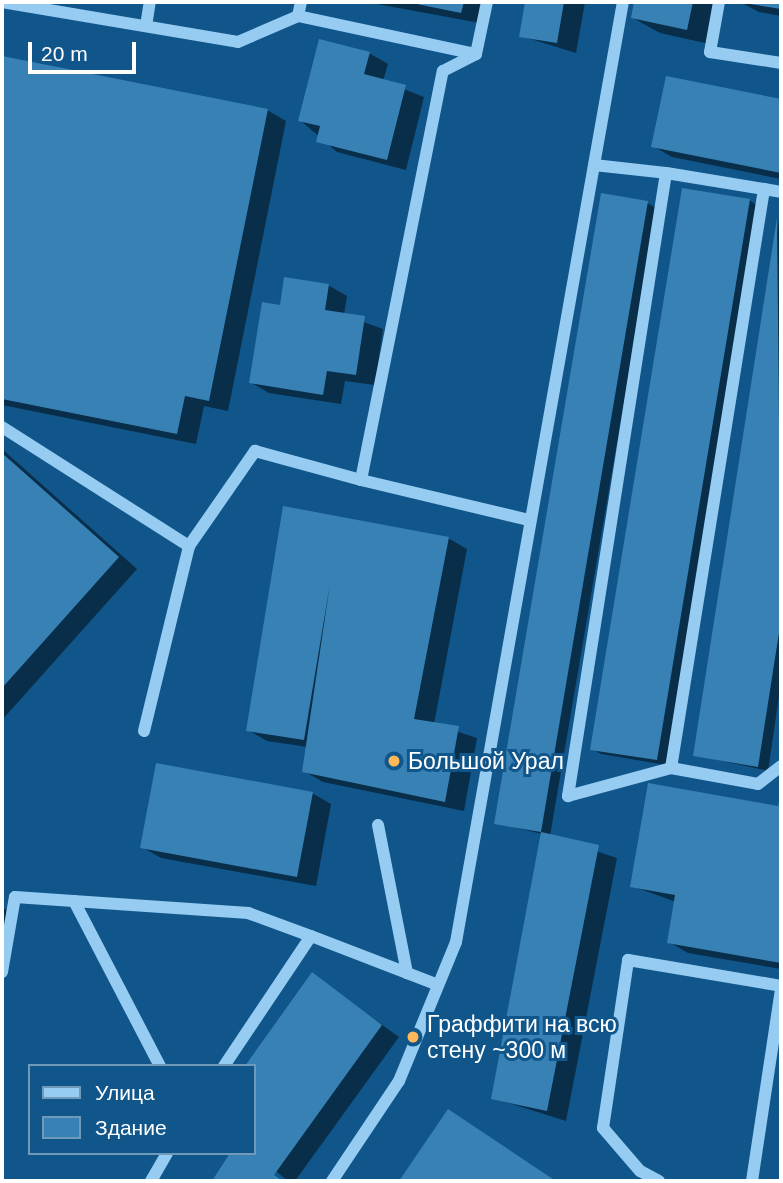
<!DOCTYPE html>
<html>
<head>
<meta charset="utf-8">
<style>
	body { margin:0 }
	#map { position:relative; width:783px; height:1183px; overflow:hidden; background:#10568b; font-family:Helvetica,sans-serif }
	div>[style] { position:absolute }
	.shadow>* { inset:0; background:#0007 }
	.building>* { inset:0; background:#3881b5 }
	.minor>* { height:12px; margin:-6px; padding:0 6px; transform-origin:6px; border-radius:6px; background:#96ccf2 }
	.dots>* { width:19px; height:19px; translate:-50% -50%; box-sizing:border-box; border:4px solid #10568b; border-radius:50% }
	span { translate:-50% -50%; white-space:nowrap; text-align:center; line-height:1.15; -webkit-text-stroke:6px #10568b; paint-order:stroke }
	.poi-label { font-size:23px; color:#fff }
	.left { translate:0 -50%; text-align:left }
	.frame { position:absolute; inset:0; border:4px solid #fff; pointer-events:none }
	.legend { position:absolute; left:28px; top:1064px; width:228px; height:91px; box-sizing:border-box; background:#10568b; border:2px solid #709ab9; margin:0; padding:9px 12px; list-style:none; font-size:21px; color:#fff }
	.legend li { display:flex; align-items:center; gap:14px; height:35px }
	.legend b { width:35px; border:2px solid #709ab9 }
	.scale { position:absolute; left:28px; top:42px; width:108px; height:32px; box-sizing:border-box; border:4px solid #fff; border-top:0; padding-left:9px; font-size:21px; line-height:24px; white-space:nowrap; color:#fff; -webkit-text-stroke:5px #10568b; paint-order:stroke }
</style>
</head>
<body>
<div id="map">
	<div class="shadow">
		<div style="clip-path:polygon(366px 2px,484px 2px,480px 23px)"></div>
		<div style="clip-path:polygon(526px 2px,585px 2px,576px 53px,521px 36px)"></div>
		<div style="clip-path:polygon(636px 2px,723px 2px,714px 45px,660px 33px,633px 18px)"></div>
		<div style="clip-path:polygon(740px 2px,781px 2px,781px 16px,759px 12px)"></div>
		<div style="clip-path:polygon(369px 53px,388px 64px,383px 81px,424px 97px,406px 170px,337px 152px,300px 120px)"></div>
		<div style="clip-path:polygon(2px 58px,267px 110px,286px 121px,228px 411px,204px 406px,196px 444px,2px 405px)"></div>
		<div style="clip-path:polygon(667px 78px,781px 101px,781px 179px,672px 157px,653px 146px)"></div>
		<div style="clip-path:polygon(749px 200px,758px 206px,666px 765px,601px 754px,592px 749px)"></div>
		<div style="clip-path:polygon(647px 203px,657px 208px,550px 836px,617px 858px,566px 1121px,493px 1098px,542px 834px,496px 823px)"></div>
		<div style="clip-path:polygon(779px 220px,781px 683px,768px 771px,695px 755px)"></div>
		<div style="clip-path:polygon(328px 285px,347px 296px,344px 315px,383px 329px,375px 385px,345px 381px,341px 404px,269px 393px,250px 382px,281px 307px)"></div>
		<div style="clip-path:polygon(2px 449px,137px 569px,2px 720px)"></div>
		<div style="clip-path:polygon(284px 508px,448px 538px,467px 549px,434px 724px,477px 738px,464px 811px,323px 782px,304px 771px,308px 747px,267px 741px,248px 730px)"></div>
		<div style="clip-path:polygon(312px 793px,331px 804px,316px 886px,161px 858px,142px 847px)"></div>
		<div style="clip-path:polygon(781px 795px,781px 969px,688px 953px,669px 942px,676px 902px,632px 886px,779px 808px)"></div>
		<div style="clip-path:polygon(2px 907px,7px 910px,2px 944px)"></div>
		<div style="clip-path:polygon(312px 974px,399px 1037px,295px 1181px,288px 1181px,254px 1153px,254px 1066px)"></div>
		<div style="clip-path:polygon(448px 1112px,467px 1122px,556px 1181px,402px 1181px)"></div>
	</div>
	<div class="building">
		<div style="clip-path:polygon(407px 2px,464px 2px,461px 13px)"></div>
		<div style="clip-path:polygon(525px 2px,564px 2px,557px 43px,519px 37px)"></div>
		<div style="clip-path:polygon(634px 2px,693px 2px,687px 30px,631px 18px)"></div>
		<div style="clip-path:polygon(781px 2px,781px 9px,744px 3px,744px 2px)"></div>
		<div style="clip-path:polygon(319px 39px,370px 52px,364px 74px,406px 85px,387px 160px,316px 142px,320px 126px,298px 121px)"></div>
		<div style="clip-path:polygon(2px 56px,268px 109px,209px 401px,185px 396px,177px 434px,2px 399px)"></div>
		<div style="clip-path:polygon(666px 76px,781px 99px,781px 173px,651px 147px)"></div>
		<div style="clip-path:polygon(682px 188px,750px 199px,657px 760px,590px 750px)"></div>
		<div style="clip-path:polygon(601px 193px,648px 201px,541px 832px,494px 824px)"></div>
		<div style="clip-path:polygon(777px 218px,781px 620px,758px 767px,693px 756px)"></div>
		<div style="clip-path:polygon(284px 277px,329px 284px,325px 310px,365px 316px,356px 375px,327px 371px,323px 395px,249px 383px,262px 302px,280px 305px)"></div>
		<div style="clip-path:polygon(2px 453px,119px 557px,2px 688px)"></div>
		<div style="clip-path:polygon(283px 506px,449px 537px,414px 719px,459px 726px,445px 802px,302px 772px,330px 584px,304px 740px,246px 731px)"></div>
		<div style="clip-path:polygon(156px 763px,313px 792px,297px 877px,140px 848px)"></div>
		<div style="clip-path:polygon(648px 783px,778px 806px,781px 794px,781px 963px,667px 943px,675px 895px,630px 887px)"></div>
		<div style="clip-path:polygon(541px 832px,599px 845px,547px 1111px,491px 1099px)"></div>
		<div style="clip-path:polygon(312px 972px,382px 1025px,274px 1175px,283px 1181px,212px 1181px,230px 1153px,254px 1153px,254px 1066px,245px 1066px)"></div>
		<div style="clip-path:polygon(448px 1109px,556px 1181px,399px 1181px)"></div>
	</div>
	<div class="minor">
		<div style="left:2px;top:2px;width:239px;rotate:9.6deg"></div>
		<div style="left:238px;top:42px;width:65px;rotate:-23.4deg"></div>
		<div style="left:298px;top:16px;width:182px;rotate:12.1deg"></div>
		<div style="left:719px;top:2px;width:51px;rotate:100.2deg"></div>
		<div style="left:710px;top:52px;width:72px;rotate:8.8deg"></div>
		<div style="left:298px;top:16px;width:14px;rotate:-78deg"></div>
		<div style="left:146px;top:26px;width:24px;rotate:-81deg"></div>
		<div style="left:594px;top:165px;width:72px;rotate:6.3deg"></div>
		<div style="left:666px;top:173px;width:631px;rotate:98.94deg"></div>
		<div style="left:568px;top:796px;width:107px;rotate:-15.2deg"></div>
		<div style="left:671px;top:768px;width:586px;rotate:-80.87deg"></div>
		<div style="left:764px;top:189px;width:99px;rotate:-170.7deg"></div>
		<div style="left:764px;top:189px;width:17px;rotate:10deg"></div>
		<div style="left:2px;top:427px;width:222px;rotate:32.5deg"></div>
		<div style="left:189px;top:546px;width:116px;rotate:-55.2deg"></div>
		<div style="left:255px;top:451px;width:110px;rotate:15.3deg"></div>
		<div style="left:361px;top:480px;width:417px;rotate:-78.7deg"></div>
		<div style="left:443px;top:71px;width:37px;rotate:-27deg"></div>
		<div style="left:476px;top:54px;width:53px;rotate:-78.1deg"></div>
		<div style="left:361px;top:480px;width:173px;rotate:13.4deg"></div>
		<div style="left:144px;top:731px;width:190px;rotate:-76.3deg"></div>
		<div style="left:671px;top:768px;width:88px;rotate:10.4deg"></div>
		<div style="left:758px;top:784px;width:29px;rotate:-38deg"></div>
		<div style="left:378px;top:825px;width:151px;rotate:78.9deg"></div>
		<div style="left:74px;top:901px;width:186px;rotate:62.5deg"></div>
		<div style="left:2px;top:972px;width:76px;rotate:-80.2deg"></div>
		<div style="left:15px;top:897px;width:234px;rotate:3.9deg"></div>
		<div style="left:248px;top:913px;width:67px;rotate:20.1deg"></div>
		<div style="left:224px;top:1066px;width:156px;rotate:-56.2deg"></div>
		<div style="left:311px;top:936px;width:136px;rotate:21.1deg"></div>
		<div style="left:151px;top:1181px;width:32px;rotate:-60deg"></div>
		<div style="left:332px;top:1181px;width:120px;rotate:-56.2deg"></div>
		<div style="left:399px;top:1081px;width:150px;rotate:-67.7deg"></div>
		<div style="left:456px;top:942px;width:955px;rotate:-79.93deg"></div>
		<div style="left:659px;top:1181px;width:21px;rotate:-152deg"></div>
		<div style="left:640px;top:1171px;width:57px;rotate:-130.7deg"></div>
		<div style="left:603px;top:1128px;width:170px;rotate:-81.5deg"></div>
		<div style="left:628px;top:960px;width:155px;rotate:9.6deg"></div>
		<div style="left:752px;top:1181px;width:194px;rotate:-81.4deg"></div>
	</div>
	<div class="dots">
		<div style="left:394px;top:761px;background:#ffb857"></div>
		<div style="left:413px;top:1037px;background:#ffb857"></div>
	</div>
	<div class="poi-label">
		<span class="left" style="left:408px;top:761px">Большой Урал</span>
		<span class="left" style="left:427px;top:1037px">Граффити на всю<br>стену ~300 м</span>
	</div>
	<div class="frame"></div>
	<ul class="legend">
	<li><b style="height:9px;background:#96ccf2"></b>Улица</li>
	<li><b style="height:19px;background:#3881b5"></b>Здание</li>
	</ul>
	<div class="scale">20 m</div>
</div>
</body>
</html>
